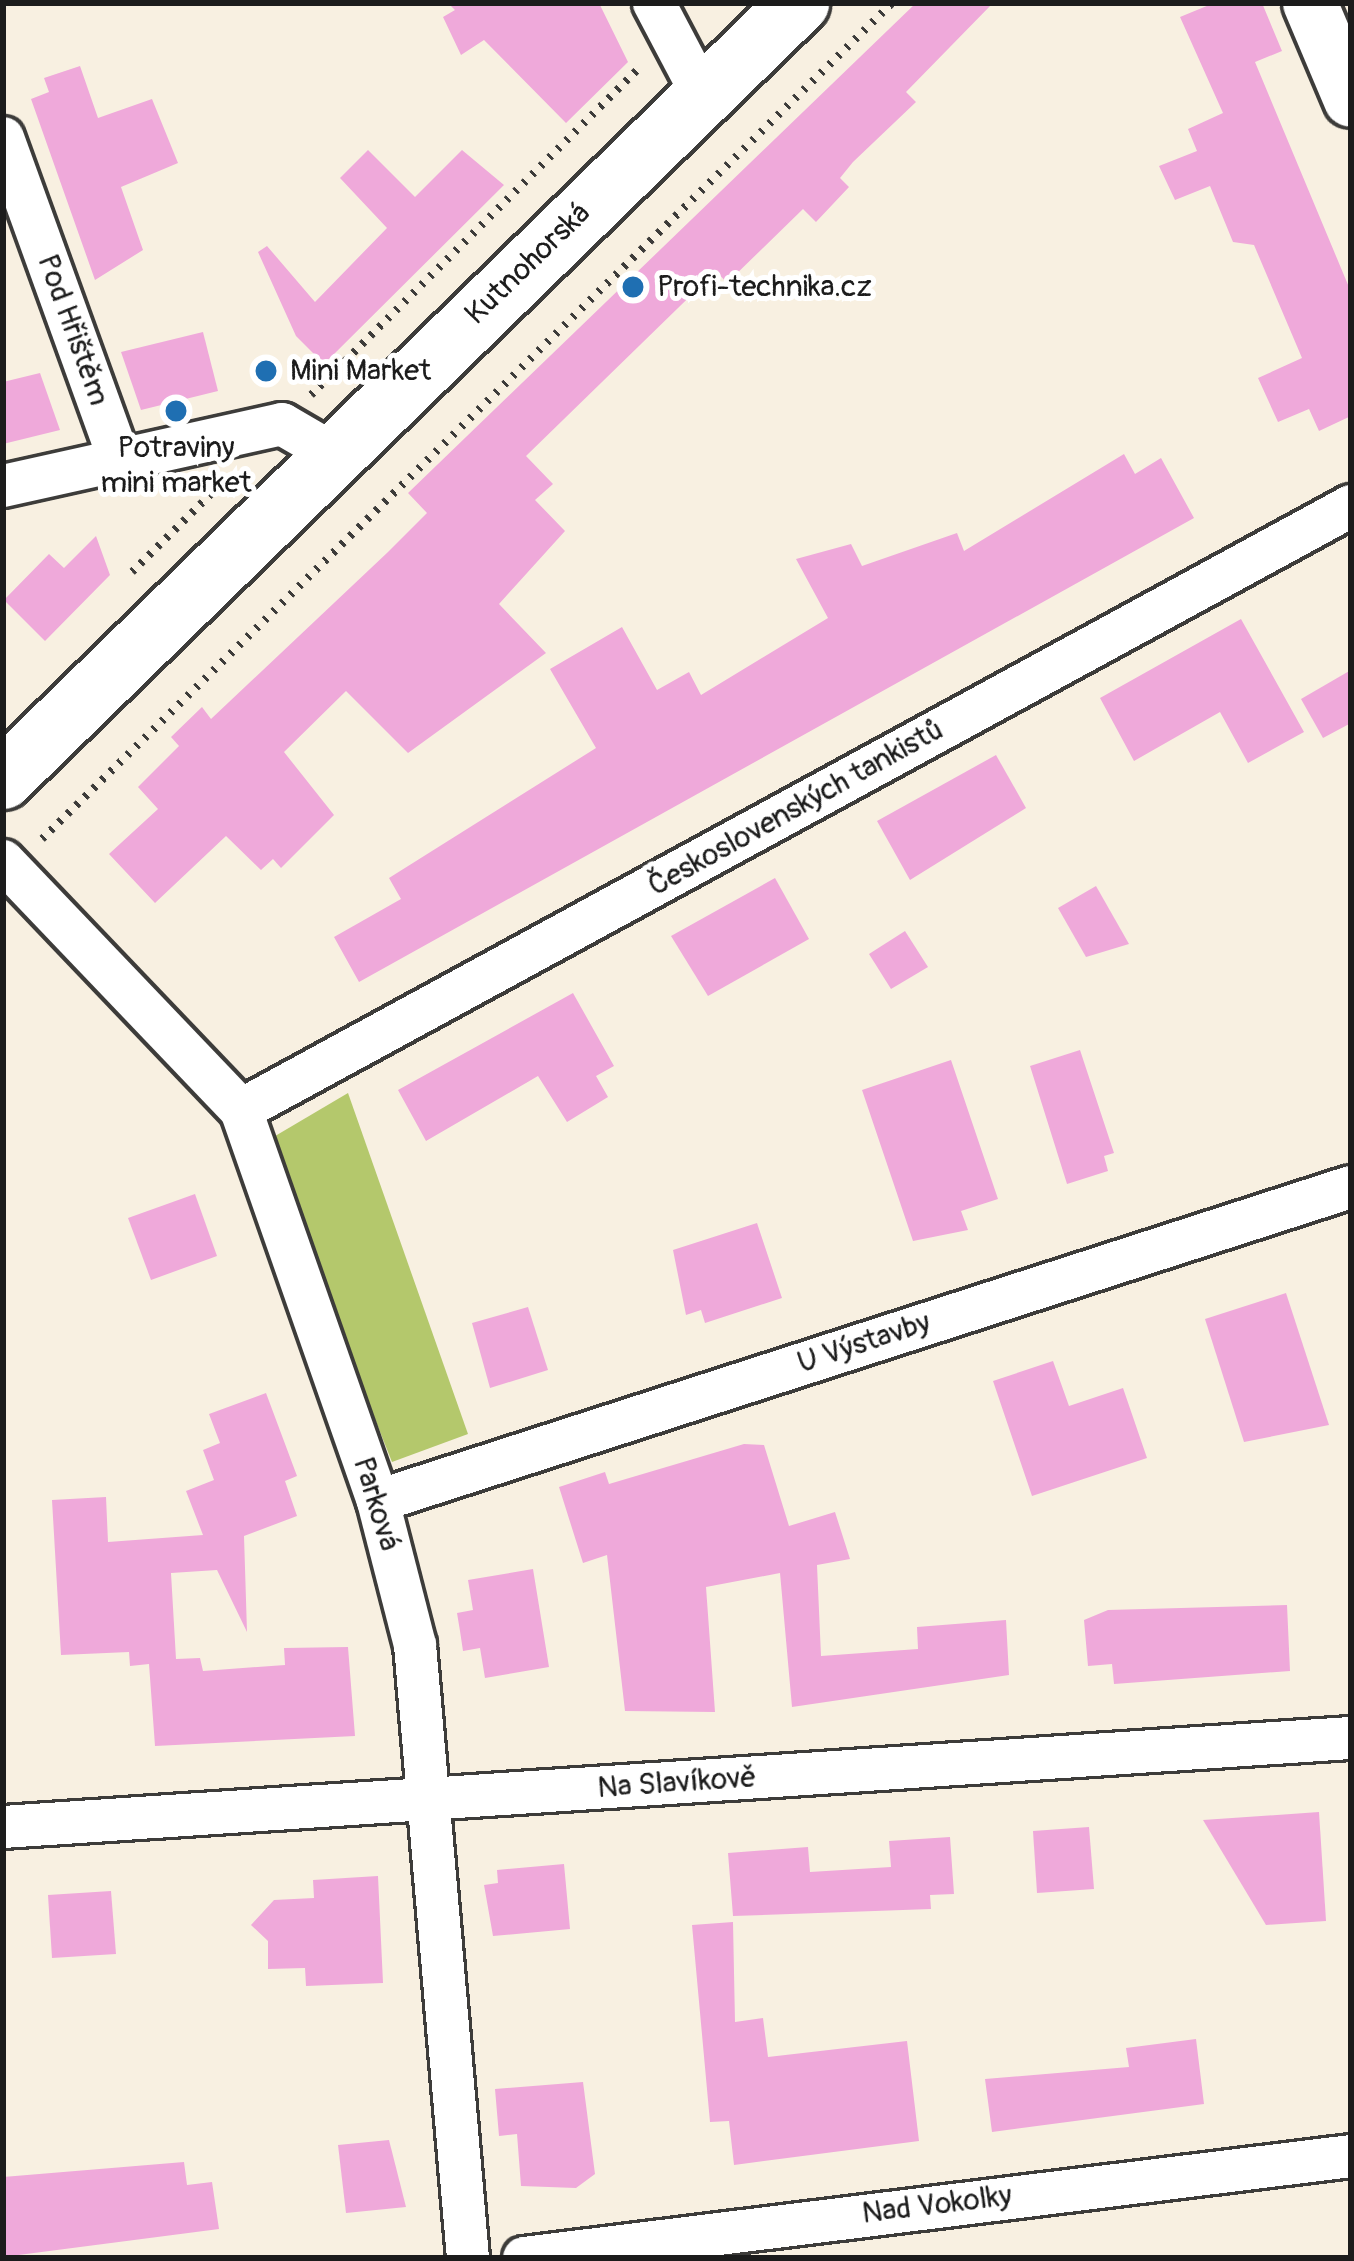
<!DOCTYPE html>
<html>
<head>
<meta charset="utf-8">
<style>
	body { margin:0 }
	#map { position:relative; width:1354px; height:2261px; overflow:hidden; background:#f8f0e1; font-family:Pangolin,sans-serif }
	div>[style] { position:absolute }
	.green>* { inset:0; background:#b4c86c }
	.building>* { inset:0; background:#efa9da }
	.path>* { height:8px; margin-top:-4px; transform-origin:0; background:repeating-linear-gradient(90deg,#3d3c3a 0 3px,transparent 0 12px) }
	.roads { filter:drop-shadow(3px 0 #3d3c3a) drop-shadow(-3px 0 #3d3c3a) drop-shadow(0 3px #3d3c3a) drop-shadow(0 -3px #3d3c3a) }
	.minor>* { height:42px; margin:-21px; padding:0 21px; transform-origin:21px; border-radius:21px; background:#fff }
	.tertiary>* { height:54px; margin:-27px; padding:0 27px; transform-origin:27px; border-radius:27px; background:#fff }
	.secondary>* { height:60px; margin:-30px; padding:0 30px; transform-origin:30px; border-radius:30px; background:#fff }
	.dots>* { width:33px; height:33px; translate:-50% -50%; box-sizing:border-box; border:6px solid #fff; border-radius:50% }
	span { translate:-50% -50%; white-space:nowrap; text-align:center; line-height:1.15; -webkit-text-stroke:10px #fff; paint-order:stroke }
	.street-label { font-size:30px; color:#1c1c1c }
	.poi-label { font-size:30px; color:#1c1c1c }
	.left { translate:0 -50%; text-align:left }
	.frame { position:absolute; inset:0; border:6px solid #1c1c1c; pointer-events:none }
</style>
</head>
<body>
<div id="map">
	<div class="green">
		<div style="clip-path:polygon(348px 1093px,468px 1434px,392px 1462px,265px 1142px)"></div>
	</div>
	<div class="building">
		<div style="clip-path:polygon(448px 3px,599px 3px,628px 62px,566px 123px,484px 40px,461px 55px,443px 17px,455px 10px)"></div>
		<div style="clip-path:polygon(916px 3px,993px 3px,906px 92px,916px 102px,853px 162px,840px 178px,849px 187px,816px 222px,803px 209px,727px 283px,716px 271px,526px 456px,553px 484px,535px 500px,565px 531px,499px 604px,546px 653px,408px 753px,346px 691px,284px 752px,334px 815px,281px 868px,273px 859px,261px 870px,226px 836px,155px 903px,109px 854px,158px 809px,138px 787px,179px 746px,171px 737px,202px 707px,211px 719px,388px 552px,427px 513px,408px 493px)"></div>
		<div style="clip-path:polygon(1214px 3px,1262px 3px,1282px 51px,1255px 62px,1351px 292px,1351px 416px,1319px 431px,1309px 409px,1278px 422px,1258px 378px,1302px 358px,1254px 245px,1233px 242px,1210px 186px,1175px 200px,1159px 166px,1197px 151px,1188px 129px,1223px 113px,1180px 17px)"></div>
		<div style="clip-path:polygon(80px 66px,98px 118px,152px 99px,178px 163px,121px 187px,143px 250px,95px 280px,31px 99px,49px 92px,44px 78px)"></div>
		<div style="clip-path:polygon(368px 150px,415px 197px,462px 150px,504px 185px,324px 364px,296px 336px,258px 252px,267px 246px,315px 302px,387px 228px,340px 178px)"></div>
		<div style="clip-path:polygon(203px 332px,218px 391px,141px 410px,121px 352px)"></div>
		<div style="clip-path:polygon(40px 373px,60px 430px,3px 444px,3px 382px)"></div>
		<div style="clip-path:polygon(1124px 454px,1135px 474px,1161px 458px,1194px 518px,359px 982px,334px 937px,401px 899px,389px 878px,596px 748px,550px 669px,622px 627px,657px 690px,689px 672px,701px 695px,828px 618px,796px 559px,851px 544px,862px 566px,957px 533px,964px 551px)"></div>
		<div style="clip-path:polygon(96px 536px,110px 575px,45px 641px,4px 600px,49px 554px,64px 568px)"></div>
		<div style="clip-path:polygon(1241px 619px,1304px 732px,1248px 763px,1220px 712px,1134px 761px,1100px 698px)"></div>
		<div style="clip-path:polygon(1351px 670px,1351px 723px,1323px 738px,1301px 699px)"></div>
		<div style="clip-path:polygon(996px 755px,1026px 808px,910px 880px,877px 821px)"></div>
		<div style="clip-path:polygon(775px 878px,809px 939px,708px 996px,671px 936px)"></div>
		<div style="clip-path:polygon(1096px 886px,1129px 944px,1086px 957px,1058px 908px)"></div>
		<div style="clip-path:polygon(905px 931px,928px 967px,891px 989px,869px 954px)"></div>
		<div style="clip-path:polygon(573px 993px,614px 1066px,596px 1076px,608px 1097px,567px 1122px,538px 1076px,426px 1141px,398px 1090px)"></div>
		<div style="clip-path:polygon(1080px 1050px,1114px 1153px,1104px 1156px,1108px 1171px,1067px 1184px,1030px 1066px)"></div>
		<div style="clip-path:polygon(951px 1060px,998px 1199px,961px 1211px,968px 1230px,913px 1241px,862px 1090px)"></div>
		<div style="clip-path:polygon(195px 1194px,217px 1256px,151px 1280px,128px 1218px)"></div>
		<div style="clip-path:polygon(757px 1223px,782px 1298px,705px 1323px,701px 1310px,686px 1315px,673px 1250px)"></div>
		<div style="clip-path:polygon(1286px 1293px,1329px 1425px,1244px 1442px,1205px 1319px)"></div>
		<div style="clip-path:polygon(528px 1307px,548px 1370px,490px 1388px,472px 1323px)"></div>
		<div style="clip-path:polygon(1053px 1361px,1069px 1406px,1123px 1388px,1147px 1458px,1032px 1496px,993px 1381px)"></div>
		<div style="clip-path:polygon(266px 1393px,297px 1476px,285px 1481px,297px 1516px,244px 1536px,247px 1632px,217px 1570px,171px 1573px,176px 1659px,200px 1658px,203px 1671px,285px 1665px,284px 1648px,348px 1647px,355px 1736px,155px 1746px,149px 1664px,130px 1666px,129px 1652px,61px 1655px,52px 1500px,106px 1497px,108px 1542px,203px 1535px,186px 1491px,214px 1480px,203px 1450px,220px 1443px,209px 1414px)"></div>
		<div style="clip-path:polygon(744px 1444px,764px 1445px,789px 1526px,835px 1512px,850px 1559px,817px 1565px,821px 1656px,918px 1649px,917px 1627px,1006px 1620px,1009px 1675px,792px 1707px,780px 1573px,706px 1587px,715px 1712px,625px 1711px,607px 1555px,583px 1563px,559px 1487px,605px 1472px,609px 1484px)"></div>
		<div style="clip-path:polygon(533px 1569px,549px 1667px,485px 1678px,480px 1648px,463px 1651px,460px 1631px,457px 1613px,473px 1610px,468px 1580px)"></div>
		<div style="clip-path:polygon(1287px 1605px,1290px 1671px,1114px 1684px,1112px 1664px,1088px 1666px,1084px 1620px,1108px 1610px)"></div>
		<div style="clip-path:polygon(1319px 1812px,1326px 1921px,1266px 1925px,1203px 1820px)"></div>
		<div style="clip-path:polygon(1089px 1827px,1094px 1889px,1037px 1893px,1033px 1831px)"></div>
		<div style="clip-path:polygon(950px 1837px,954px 1894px,930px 1895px,931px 1909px,733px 1916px,728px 1853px,808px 1847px,810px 1872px,891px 1867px,889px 1841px)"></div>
		<div style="clip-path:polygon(564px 1864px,570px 1929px,493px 1936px,484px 1885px,498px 1883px,497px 1870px)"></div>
		<div style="clip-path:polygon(378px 1876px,383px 1983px,306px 1986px,305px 1968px,268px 1969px,268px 1941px,251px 1925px,274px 1900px,314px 1898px,313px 1880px)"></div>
		<div style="clip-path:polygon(111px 1891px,116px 1954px,52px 1958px,48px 1895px)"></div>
		<div style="clip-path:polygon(733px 1922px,735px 2022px,763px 2018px,768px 2057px,907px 2041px,919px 2141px,734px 2165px,729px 2121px,710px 2122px,692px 1925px)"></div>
		<div style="clip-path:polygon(1196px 2039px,1204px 2104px,992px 2132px,985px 2079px,1129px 2067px,1126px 2048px)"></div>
		<div style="clip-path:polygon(583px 2082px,595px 2174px,576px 2188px,521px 2186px,517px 2134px,499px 2136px,495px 2089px)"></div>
		<div style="clip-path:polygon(389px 2140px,406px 2207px,346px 2213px,338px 2145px)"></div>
		<div style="clip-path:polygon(184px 2162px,187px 2185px,212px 2182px,219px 2229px,3px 2257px,3px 2177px)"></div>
	</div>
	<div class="path">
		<div style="left:311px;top:395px;width:465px;rotate:-44.9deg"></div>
		<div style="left:132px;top:572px;width:122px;rotate:-44.7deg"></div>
		<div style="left:42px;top:839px;width:1192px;rotate:-44.52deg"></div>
	</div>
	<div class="roads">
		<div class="minor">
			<div style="left:654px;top:3px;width:105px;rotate:62.2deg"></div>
			<div style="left:3px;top:138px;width:337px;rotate:70.1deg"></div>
			<div style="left:3px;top:486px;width:286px;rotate:-12.5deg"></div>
			<div style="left:282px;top:424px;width:58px;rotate:30.1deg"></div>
			<div style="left:3px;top:861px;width:344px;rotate:46.3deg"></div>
			<div style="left:241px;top:1110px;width:414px;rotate:70.7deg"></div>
			<div style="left:378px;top:1501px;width:149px;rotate:75.6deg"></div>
			<div style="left:415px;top:1645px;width:615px;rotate:85.06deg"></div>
			<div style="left:241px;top:1110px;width:1264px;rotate:-28.55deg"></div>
			<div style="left:378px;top:1501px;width:1022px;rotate:-17.89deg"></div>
			<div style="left:3px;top:1827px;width:1351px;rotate:-3.78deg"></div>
			<div style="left:524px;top:2258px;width:833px;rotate:-7.03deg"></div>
		</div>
		<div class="tertiary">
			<div style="left:1310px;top:3px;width:105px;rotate:67.1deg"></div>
		</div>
		<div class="secondary">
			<div style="left:3px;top:779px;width:1112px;rotate:-44.27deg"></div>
		</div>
	</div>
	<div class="dots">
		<div style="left:633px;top:287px;background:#1f6fb2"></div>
		<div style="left:266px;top:371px;background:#1f6fb2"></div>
		<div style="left:176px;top:411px;background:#1f6fb2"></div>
	</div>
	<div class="street-label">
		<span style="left:528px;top:264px;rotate:-44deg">Kutnohorská</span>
		<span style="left:73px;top:330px;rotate:70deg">Pod Hřištěm</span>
		<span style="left:796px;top:808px;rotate:-29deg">Československých tankistů</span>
		<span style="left:864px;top:1343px;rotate:-18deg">U Výstavby</span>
		<span style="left:376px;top:1504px;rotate:73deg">Parková</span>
		<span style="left:677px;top:1783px;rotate:-4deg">Na Slavíkově</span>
		<span style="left:937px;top:2205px;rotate:-7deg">Nad Vokolky</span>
	</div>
	<div class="poi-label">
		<span class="left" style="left:657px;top:287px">Profi-technika.cz</span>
		<span class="left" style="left:290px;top:371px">Mini Market</span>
		<span style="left:176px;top:465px">Potraviny<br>mini market</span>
	</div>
	<div class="frame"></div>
</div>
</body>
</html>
